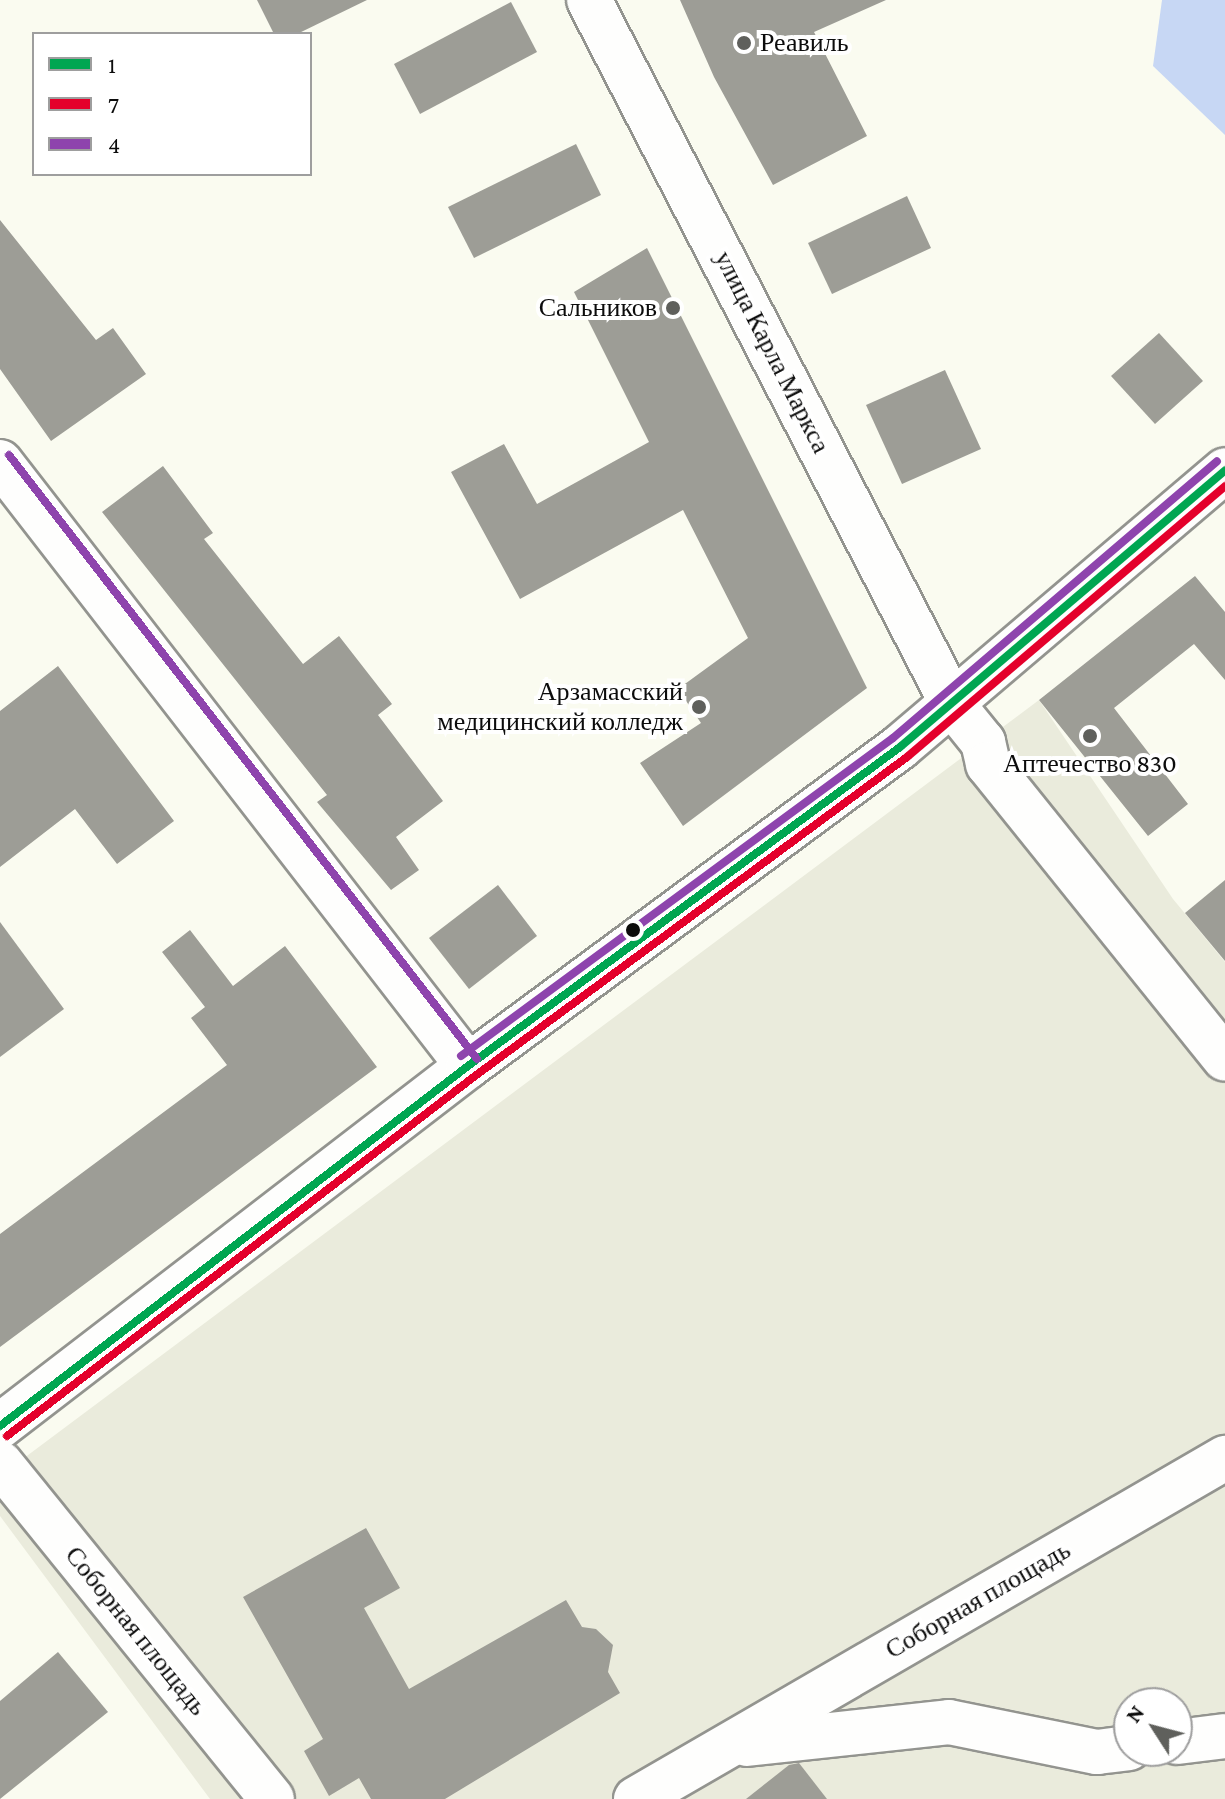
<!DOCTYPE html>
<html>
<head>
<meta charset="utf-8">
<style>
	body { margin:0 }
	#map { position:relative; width:1225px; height:1799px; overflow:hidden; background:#fafbf0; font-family:"Crimson Pro",serif }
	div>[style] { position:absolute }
	.plaza>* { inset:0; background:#eaebdc }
	.water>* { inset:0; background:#c7d7f4 }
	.building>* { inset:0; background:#9d9d96 }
	.roads { filter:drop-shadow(2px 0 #93948f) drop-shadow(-2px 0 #93948f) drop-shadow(0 2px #93948f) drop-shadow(0 -2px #93948f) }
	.minor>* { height:44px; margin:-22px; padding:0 22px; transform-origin:22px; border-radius:22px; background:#fefefd }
	.bus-1>* { height:8px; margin:-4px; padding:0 4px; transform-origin:4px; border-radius:4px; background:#00a651 }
	.bus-2>* { height:8px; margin:-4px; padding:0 4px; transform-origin:4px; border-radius:4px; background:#e4002b }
	.bus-3>* { height:8px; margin:-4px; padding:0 4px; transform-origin:4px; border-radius:4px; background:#8e44ad }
	.dots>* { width:22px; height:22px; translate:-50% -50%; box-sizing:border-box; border:4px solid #fff; border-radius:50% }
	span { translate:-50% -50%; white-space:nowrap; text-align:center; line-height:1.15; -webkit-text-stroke:8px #fff; paint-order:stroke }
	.poi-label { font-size:26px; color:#0c0c0c }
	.left { translate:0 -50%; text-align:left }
	.right { translate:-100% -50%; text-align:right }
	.street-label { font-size:26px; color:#0c0c0c }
	.legend { position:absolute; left:32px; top:32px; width:280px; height:144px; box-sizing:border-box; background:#fff; border:2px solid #9e9e9e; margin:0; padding:10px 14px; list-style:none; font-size:24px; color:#0c0c0c }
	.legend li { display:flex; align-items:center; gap:16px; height:40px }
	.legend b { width:40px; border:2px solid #9e9e9e }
	.north { position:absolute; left:1113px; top:1687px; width:80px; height:80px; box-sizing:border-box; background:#fff; border:2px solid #9e9e9e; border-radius:50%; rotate:306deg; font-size:22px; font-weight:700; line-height:32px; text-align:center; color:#0c0c0c }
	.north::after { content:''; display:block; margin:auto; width:28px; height:36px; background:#5f605c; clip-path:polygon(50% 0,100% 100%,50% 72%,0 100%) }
</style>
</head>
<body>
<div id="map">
	<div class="plaza">
		<div style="clip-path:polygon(evenodd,1039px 700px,1173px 899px,1225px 962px,1225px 1799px,210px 1799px,0 1516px,0 1476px,1039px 700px,1129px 1703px,1177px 1703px,1177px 1751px,1129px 1751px,1129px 1703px)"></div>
	</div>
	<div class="water">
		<div style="clip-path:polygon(1162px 0,1225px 0,1225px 135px,1153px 66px)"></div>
	</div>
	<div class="building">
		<div style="clip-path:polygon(257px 0,367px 0,297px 34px,274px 34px)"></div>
		<div style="clip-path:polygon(680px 0,886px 0,814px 32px,867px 136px,773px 185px,714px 77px)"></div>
		<div style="clip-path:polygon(511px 2px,537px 52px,420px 114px,394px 64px)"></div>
		<div style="clip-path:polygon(576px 144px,601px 195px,474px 258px,448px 207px)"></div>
		<div style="clip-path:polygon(907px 196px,931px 248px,832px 294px,808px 243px)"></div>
		<div style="clip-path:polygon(0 220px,96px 340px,113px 328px,146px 374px,51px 441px,0 369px)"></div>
		<div style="clip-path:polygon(647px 248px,867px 688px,683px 826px,640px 763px,701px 723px,678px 689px,748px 638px,683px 510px,520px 599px,451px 472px,504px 444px,537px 504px,649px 442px,574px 292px)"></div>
		<div style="clip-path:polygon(1159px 333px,1203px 381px,1155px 424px,1111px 376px)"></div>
		<div style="clip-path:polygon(945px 370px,981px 449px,902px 484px,866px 405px)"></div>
		<div style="clip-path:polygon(163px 466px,213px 533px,204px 539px,303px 664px,339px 636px,392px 704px,378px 715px,443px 801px,396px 837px,419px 870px,391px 890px,317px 802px,327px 795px,102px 512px)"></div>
		<div style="clip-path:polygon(1195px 576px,1225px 612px,1225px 680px,1194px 644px,1114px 708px,1188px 804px,1148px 836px,1039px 700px)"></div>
		<div style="clip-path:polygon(58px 666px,174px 821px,117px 864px,75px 809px,0 867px,0 711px)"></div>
		<div style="clip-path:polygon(1225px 880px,1225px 961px,1185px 913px)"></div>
		<div style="clip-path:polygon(498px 885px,537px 936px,469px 989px,429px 938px)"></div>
		<div style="clip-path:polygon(0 922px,64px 1009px,0 1057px)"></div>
		<div style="clip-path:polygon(190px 930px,233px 986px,285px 946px,377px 1067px,0 1347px,0 1234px,227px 1065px,191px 1018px,205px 1007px,162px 952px)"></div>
		<div style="clip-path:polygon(366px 1528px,400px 1588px,364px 1608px,409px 1689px,566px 1600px,582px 1627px,596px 1629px,613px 1645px,608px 1672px,620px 1693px,445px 1799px,371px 1799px,359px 1778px,329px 1796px,304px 1751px,323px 1739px,243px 1597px)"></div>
		<div style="clip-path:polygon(58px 1652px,108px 1712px,0 1799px,0 1701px)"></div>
		<div style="clip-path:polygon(799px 1763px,827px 1799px,746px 1799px,789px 1765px)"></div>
	</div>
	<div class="roads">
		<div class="minor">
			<div style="left:589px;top:0;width:793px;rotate:62.69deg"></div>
			<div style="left:953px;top:705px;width:48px;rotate:51deg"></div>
			<div style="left:983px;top:742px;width:23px;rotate:77deg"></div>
			<div style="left:988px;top:764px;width:378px;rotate:51.2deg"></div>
			<div style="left:0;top:462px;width:764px;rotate:52.23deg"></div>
			<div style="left:0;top:1426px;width:590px;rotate:-37.57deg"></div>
			<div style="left:468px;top:1066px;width:537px;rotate:-36.44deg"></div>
			<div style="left:900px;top:747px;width:427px;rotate:-40.4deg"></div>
			<div style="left:0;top:1463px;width:432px;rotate:51deg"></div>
			<div style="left:1177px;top:1742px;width:48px;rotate:-7.1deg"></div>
			<div style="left:747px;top:1744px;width:203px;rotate:-6.2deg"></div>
			<div style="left:949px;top:1722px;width:151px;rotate:11.5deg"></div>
			<div style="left:1097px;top:1752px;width:32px;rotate:-7deg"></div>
			<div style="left:636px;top:1799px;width:681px;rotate:-30.07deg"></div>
		</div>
	</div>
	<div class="bus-1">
		<div style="left:0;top:1426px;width:590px;rotate:-37.57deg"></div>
		<div style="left:468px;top:1066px;width:537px;rotate:-36.44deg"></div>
		<div style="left:900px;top:747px;width:427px;rotate:-40.4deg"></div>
	</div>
	<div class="bus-2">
		<div style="left:7px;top:1436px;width:590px;rotate:-37.57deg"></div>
		<div style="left:475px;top:1076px;width:537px;rotate:-36.44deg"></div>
		<div style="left:907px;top:757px;width:418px;rotate:-40.4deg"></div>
	</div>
	<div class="bus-3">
		<div style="left:9px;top:455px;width:764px;rotate:52.23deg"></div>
		<div style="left:461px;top:1056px;width:536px;rotate:-36.36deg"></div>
		<div style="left:893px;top:738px;width:426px;rotate:-40.5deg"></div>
	</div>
	<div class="dots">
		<div style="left:744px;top:43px;background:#5f605c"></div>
		<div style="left:673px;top:308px;background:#5f605c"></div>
		<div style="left:699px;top:707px;background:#5f605c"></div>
		<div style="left:1090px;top:736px;background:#5f605c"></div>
		<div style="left:633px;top:930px;background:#0c0c0c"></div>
	</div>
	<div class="poi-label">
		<span class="left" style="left:760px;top:43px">Реавиль</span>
		<span class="right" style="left:657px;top:308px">Сальников</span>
		<span class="right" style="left:683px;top:707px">Арзамасский<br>медицинский колледж</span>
		<span style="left:1090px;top:764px">Аптечество 830</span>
	</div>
	<div class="street-label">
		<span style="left:772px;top:352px;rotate:63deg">улица Карла Маркса</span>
		<span style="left:978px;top:1600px;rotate:-30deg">Соборная площадь</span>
		<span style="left:136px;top:1631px;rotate:51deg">Соборная площадь</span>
	</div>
	<ul class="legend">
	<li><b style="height:10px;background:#00a651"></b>1</li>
	<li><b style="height:10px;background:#e4002b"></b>7</li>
	<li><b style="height:10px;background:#8e44ad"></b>4</li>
	</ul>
	<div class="north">N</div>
</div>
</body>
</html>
